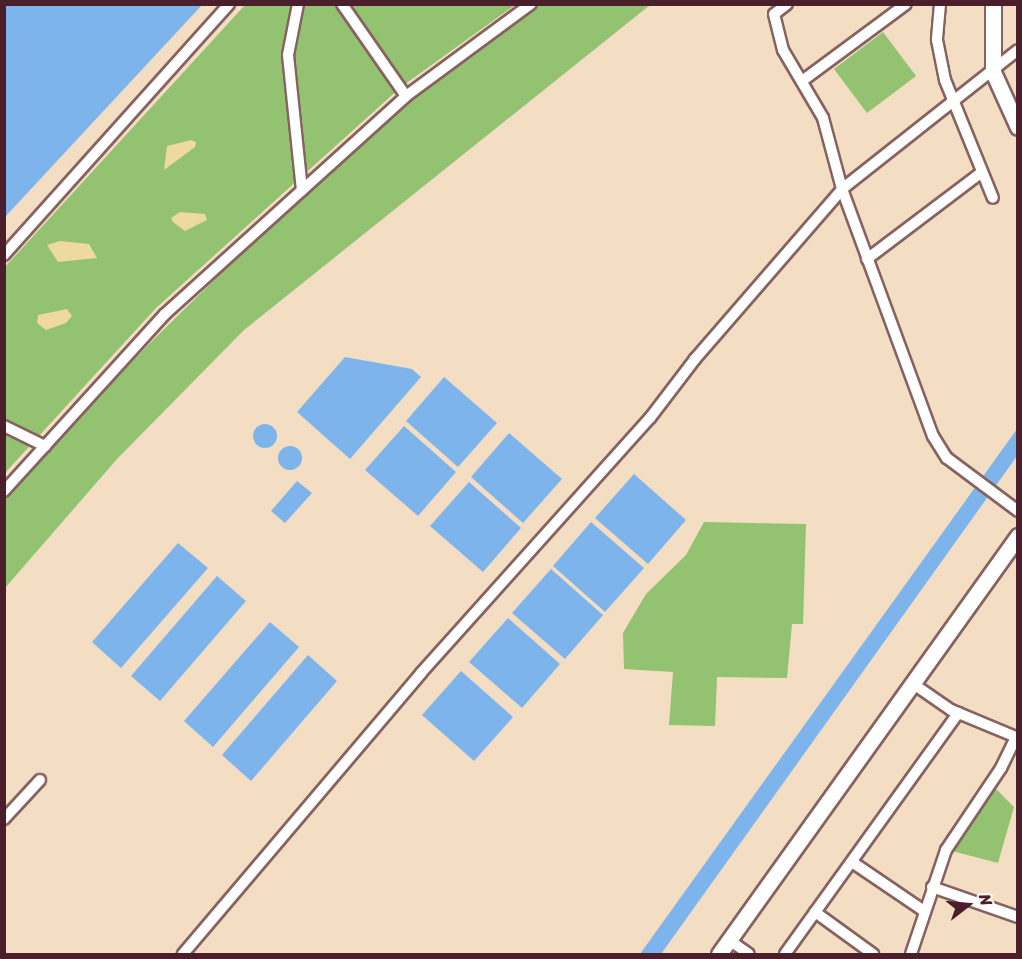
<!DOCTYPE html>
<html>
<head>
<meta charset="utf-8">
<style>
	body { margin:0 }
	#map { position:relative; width:1022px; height:959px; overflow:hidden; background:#f4dec3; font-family:Sriracha,sans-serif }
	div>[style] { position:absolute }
	.green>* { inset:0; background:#93c271 }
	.sand>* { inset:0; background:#eeda9e }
	.water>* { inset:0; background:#7db4ec }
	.round { border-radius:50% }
	.roads { filter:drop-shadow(2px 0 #866260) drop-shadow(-2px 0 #866260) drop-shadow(0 2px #866260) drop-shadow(0 -2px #866260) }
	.street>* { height:10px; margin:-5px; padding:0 5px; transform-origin:5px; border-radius:5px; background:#fff }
	.secondary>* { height:15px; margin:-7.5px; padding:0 7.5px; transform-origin:7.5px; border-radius:7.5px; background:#fff }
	span { translate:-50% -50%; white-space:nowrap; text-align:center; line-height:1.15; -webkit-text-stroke:4.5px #fdfcf7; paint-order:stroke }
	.frame { position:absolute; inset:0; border:6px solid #4a1f2b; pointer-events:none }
	.north { position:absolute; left:938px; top:875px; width:60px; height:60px; -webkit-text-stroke:4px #fdfcf7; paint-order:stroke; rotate:74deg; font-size:16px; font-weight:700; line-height:24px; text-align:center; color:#4a1f2b }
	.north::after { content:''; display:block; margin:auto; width:21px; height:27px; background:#4a1f2b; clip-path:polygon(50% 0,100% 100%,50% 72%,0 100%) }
</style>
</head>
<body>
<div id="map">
	<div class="green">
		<div style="clip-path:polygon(245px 5px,515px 5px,401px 87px,156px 308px,5px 473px,4px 268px)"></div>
		<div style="clip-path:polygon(538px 5px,650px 5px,244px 330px,117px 459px,5px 588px,4px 497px,8px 492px,147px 346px,270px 225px,408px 99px)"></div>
		<div style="clip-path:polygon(883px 32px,916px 76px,867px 113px,834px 69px)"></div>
		<div style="clip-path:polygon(704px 522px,806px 524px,803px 624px,792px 624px,787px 678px,717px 677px,715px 726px,669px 725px,673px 672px,624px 669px,623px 633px,646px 594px,686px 555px)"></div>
		<div style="clip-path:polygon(995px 788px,1014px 807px,998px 863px,952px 851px)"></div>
	</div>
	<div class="sand">
		<div style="clip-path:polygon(191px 140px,196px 142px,195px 147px,164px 170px,167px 146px)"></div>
		<div style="clip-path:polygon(180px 212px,205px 214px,207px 220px,185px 231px,173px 222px,171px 218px)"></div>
		<div style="clip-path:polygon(60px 241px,89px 244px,97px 258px,58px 262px,47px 245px)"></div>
		<div style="clip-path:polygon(67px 309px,72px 316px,66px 323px,46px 330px,37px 323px,38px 315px)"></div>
	</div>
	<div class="water">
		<div style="clip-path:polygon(5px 4px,202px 5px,5px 217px,4px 5px)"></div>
		<div style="clip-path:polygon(345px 357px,412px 369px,421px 377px,350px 459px,297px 412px)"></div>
		<div style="clip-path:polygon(444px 377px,497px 423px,458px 467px,406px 421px)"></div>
		<div class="round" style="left:253px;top:424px;width:24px;height:24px"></div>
		<div style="clip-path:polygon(404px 426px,456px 472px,418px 516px,365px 470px)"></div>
		<div style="clip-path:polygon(1017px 429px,1017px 456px,661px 954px,640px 954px)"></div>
		<div style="clip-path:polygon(509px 433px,562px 479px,523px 523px,471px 477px)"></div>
		<div class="round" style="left:278px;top:446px;width:24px;height:24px"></div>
		<div style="clip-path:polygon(634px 474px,686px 520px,648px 564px,595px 518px)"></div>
		<div style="clip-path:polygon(297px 481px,312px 493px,285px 523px,271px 511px)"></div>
		<div style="clip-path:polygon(469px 482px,521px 528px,483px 572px,430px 526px)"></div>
		<div style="clip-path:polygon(591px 522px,644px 568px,605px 612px,553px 566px)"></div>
		<div style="clip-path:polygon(178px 543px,208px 568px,121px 668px,92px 642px)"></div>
		<div style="clip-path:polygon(551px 569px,603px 615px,565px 659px,512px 613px)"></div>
		<div style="clip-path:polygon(217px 576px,246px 601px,160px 701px,131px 676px)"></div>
		<div style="clip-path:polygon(508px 618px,560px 664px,522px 708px,469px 662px)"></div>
		<div style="clip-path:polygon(270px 622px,299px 647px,213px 747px,184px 721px)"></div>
		<div style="clip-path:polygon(308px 655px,337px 681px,251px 781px,222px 755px)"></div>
		<div style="clip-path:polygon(461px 671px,513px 717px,474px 761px,422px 715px)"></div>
	</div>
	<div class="roads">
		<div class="street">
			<div style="left:298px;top:4px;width:52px;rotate:101.1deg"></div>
			<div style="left:288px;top:55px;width:136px;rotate:84.1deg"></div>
			<div style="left:342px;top:4px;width:112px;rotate:55.2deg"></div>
			<div style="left:787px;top:4px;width:16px;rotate:142deg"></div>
			<div style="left:774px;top:14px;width:37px;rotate:76deg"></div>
			<div style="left:783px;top:50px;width:79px;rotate:59.5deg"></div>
			<div style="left:823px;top:118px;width:73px;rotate:75deg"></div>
			<div style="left:842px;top:189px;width:263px;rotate:69.8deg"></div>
			<div style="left:933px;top:436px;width:26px;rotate:58deg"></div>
			<div style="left:947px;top:458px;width:89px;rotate:36.7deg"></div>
			<div style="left:940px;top:4px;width:36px;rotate:95deg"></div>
			<div style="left:937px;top:40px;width:41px;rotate:78.7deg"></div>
			<div style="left:945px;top:80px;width:127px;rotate:67.9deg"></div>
			<div style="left:802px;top:81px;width:129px;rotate:-36.5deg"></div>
			<div style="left:4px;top:255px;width:337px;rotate:-48.1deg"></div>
			<div style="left:867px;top:259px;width:144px;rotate:-37.1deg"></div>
			<div style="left:4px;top:426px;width:46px;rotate:26deg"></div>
			<div style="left:4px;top:491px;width:239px;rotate:-47.7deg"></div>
			<div style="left:165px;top:314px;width:325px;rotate:-42.1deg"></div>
			<div style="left:406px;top:96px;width:155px;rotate:-36.4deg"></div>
			<div style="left:4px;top:819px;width:53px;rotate:-47.3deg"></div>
			<div style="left:852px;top:862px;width:87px;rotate:34.2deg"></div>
			<div style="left:932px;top:887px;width:91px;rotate:19.2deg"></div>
			<div style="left:815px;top:912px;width:72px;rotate:35.9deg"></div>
			<div style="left:729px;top:940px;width:24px;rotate:35deg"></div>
			<div style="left:183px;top:954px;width:368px;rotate:-49.7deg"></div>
			<div style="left:421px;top:673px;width:343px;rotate:-48.1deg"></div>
			<div style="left:650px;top:418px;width:74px;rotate:-52.7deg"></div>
			<div style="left:695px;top:359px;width:225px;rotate:-49.1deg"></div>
			<div style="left:842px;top:189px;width:224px;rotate:-38.3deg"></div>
			<div style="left:785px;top:954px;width:297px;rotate:-54.3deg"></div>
			<div style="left:911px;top:954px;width:110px;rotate:-71.4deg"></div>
			<div style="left:946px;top:850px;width:99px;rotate:-56.1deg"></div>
			<div style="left:1001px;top:768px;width:34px;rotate:-64deg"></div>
			<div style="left:1016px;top:737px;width:70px;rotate:-157.4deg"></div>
			<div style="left:951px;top:710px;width:47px;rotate:-145.3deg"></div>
		</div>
		<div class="secondary">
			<div style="left:993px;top:4px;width:68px;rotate:90deg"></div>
			<div style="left:993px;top:72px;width:60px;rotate:65.6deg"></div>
			<div style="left:719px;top:954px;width:514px;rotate:-54.42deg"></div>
		</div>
	</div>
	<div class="frame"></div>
	<div class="north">N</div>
</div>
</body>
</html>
